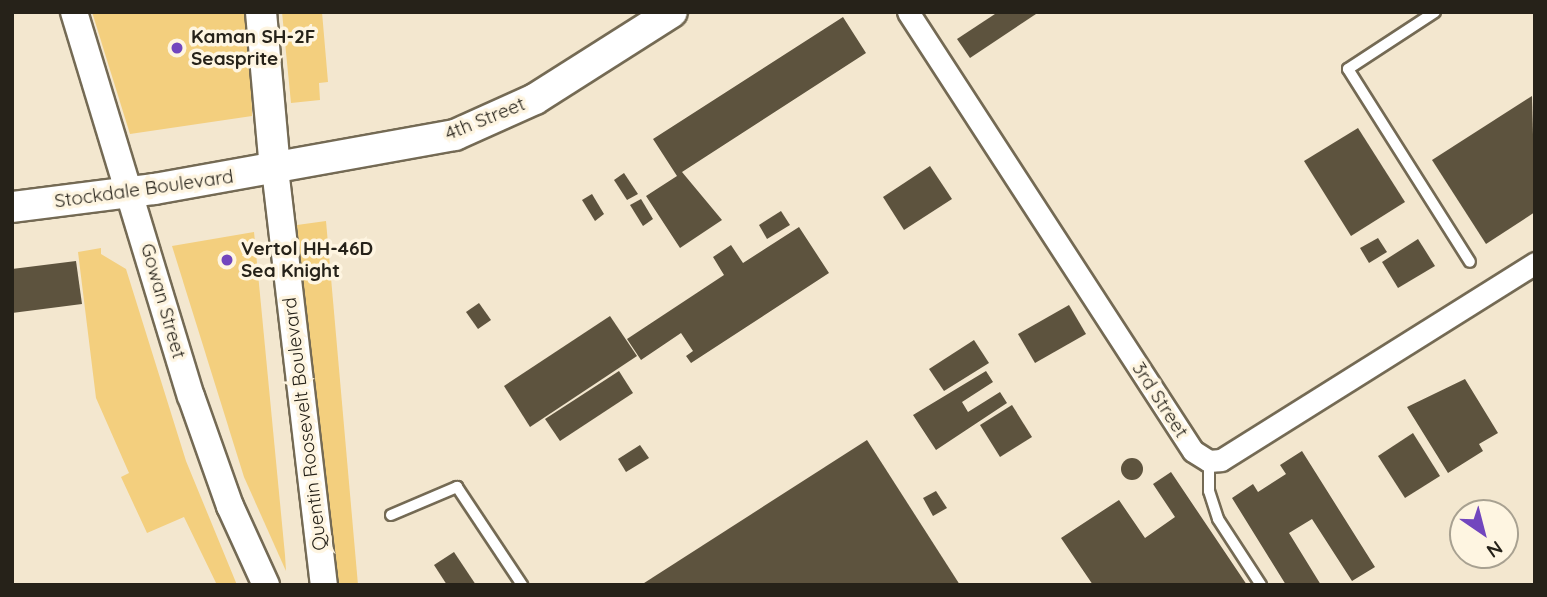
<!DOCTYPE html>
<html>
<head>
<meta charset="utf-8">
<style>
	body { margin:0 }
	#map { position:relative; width:1547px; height:597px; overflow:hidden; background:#f3e7cf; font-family:Quicksand,sans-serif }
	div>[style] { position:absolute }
	.green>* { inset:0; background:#f3cf7e }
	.building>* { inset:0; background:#5d533e }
	.round { border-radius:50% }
	.roads { filter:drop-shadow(2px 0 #746a54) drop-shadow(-2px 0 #746a54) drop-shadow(0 2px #746a54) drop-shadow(0 -2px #746a54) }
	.service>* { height:10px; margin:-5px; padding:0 5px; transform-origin:5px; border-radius:5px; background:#fff }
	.minor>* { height:21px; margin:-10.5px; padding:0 10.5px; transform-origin:10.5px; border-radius:10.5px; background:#fff }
	.tertiary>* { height:26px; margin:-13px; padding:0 13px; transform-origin:13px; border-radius:13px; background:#fff }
	.secondary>* { height:30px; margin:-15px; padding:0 15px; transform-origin:15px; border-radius:15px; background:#fff }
	.dots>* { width:19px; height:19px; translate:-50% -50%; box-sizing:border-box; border:4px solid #fef5e1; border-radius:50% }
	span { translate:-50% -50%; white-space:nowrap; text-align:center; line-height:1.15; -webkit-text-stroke:7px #fef5e1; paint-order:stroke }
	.poi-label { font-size:19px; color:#262219; font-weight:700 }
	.left { translate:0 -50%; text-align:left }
	.street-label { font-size:19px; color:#262219 }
	.frame { position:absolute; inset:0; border:14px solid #262219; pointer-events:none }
	.north { position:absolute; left:1449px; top:499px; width:70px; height:70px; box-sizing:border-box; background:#fef5e1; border:2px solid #a8a191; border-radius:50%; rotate:145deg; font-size:19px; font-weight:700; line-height:28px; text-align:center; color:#262219 }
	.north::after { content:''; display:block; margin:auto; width:24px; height:32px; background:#7246be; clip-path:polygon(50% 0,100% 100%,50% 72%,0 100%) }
</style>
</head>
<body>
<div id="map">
	<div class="green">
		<div style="clip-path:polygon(92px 12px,250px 12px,252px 116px,130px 134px)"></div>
		<div style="clip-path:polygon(282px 12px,322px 12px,328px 82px,319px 83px,320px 100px,291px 103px)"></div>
		<div style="clip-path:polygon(326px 221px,358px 585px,329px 585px,297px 225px)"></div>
		<div style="clip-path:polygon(254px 232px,285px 555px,286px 571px,244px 477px,172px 246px)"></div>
		<div style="clip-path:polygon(101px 248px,101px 254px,126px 269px,186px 461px,237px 585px,217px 585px,184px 517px,147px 533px,121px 477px,129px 473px,96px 398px,78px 252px)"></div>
	</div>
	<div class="building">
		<div style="clip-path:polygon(998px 12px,1039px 12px,970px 58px,957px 39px)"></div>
		<div style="clip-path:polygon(843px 17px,866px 53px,682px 172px,722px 220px,680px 248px,646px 196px,677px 176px,653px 139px)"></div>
		<div style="clip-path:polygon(1532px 96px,1535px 212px,1486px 244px,1432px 160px)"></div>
		<div style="clip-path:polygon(1358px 128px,1405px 202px,1351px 236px,1304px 161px)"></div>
		<div style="clip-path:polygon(930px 166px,952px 199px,904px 230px,883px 197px)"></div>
		<div style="clip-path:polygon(624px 173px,638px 194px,627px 200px,614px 180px)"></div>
		<div style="clip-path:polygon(592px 194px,604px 214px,595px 221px,582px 200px)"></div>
		<div style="clip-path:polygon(641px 199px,653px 219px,643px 226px,630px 205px)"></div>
		<div style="clip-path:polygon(781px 211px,790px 225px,767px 239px,759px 225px)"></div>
		<div style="clip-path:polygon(799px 227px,829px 273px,691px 363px,686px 356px,693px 351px,681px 333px,641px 360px,627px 339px,724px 275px,713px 257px,731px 245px,743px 263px)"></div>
		<div style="clip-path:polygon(1378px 238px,1387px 252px,1369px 263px,1360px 248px)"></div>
		<div style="clip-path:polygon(1418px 239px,1435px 266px,1398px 288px,1382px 262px)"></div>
		<div style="clip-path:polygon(76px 261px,82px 304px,12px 313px,12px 269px)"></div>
		<div style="clip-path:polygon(479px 303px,491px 320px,478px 329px,466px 312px)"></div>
		<div style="clip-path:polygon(1069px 305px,1086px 334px,1035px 363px,1018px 334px)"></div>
		<div style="clip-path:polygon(610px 316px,637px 356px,530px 427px,504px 386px)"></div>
		<div style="clip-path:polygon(974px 340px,989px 363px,944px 391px,929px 369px)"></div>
		<div style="clip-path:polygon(619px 371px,633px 393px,560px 441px,545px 419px)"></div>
		<div style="clip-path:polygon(986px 371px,993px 382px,962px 402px,968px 412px,1000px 392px,1007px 403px,936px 450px,913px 415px)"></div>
		<div style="clip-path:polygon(1465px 379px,1498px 433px,1479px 444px,1483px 451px,1448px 473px,1407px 407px)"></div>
		<div style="clip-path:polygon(1012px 405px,1032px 437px,1000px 457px,980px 425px)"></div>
		<div style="clip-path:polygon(1413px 433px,1440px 476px,1405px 498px,1378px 456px)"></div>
		<div style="clip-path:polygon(867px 440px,960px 585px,641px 585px)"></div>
		<div style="clip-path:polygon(640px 445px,649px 458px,626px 472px,618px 459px)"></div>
		<div style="clip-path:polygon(1302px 451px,1375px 567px,1352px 581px,1312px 519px,1289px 533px,1321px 585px,1286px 585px,1232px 498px,1253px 484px,1258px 492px,1286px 474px,1280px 465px)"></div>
		<div class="round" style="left:1121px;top:458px;width:22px;height:22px"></div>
		<div style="clip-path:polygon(1171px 472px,1247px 585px,1093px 585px,1061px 538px,1119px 500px,1145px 538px,1175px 517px,1153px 484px)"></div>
		<div style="clip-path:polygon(936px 491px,947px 508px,933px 516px,923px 498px)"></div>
		<div style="clip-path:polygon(454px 552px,476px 585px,447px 585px,434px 565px)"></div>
	</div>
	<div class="roads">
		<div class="service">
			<div style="left:1435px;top:12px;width:104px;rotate:146.8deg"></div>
			<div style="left:1348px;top:69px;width:228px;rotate:57.7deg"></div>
			<div style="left:1209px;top:461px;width:30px;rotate:90deg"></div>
			<div style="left:1209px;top:491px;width:29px;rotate:72deg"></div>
			<div style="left:1218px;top:519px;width:79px;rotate:56.9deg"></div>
			<div style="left:391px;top:515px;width:72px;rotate:-23deg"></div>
			<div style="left:457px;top:487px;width:118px;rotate:56.4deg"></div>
		</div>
		<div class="minor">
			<div style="left:908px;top:12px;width:523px;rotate:57.01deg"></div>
			<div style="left:1193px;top:451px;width:19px;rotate:32deg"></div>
			<div style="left:1209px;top:461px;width:12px;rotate:-5deg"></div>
			<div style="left:1221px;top:460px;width:371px;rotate:-32.1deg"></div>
		</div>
		<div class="tertiary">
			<div style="left:74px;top:12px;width:401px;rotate:73.1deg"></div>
			<div style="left:191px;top:396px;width:117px;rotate:70.5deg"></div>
			<div style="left:230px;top:506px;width:87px;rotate:65.5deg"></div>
			<div style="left:275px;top:169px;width:419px;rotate:83.3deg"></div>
		</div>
		<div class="secondary">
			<div style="left:261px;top:12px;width:158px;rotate:84.9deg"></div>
			<div style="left:12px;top:207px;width:143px;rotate:-7.2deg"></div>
			<div style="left:154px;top:189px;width:306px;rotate:-10.2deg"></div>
			<div style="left:455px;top:135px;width:88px;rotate:-24.2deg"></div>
			<div style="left:535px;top:99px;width:162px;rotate:-32.4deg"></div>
		</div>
	</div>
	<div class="dots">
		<div style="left:177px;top:48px;background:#7246be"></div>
		<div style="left:227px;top:260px;background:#7246be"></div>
	</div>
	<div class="poi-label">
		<span class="left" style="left:191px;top:48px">Kaman SH-2F<br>Seasprite</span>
		<span class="left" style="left:241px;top:260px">Vertol HH-46D<br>Sea Knight</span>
	</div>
	<div class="street-label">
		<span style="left:485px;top:119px;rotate:-22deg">4th Street</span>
		<span style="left:144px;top:189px;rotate:-8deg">Stockdale Boulevard</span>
		<span style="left:163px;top:301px;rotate:74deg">Gowan Street</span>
		<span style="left:1160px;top:400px;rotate:57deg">3rd Street</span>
		<span style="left:305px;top:424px;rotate:-97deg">Quentin Roosevelt Boulevard</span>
	</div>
	<div class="frame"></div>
	<div class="north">N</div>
</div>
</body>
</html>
